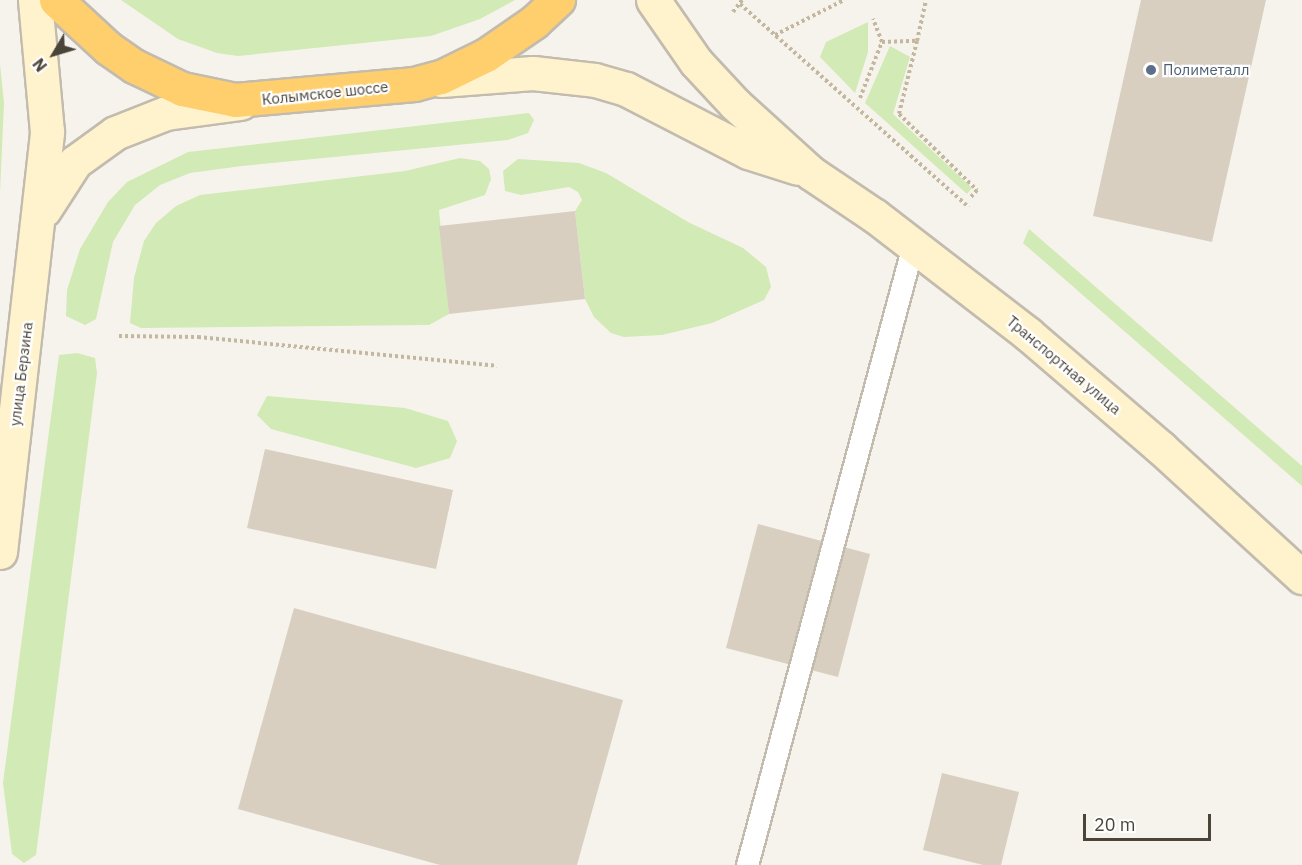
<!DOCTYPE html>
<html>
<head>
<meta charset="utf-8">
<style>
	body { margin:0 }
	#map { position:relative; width:1302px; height:865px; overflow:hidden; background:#f6f3ec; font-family:"IBM Plex Sans",sans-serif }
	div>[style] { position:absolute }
	.green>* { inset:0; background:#d2eab5 }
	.building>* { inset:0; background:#d8cfc1 }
	.path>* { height:4px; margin-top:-2px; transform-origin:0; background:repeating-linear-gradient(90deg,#c4b79f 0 3px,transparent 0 6px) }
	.roads { filter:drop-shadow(2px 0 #c2bbae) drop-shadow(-2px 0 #c2bbae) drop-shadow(0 2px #c2bbae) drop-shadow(0 -2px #c2bbae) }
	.lane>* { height:21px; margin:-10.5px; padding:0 10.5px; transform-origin:10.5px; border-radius:10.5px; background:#fff }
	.secondary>* { height:33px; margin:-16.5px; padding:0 16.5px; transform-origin:16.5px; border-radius:16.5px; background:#fff3cd }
	.highway>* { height:33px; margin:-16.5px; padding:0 16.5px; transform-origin:16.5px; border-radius:16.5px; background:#ffcf6e }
	.dots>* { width:16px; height:16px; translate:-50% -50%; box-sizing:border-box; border:3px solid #fff; border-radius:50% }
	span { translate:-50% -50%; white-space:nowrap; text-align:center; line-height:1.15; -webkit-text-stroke:4.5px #fff; paint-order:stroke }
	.service-label { font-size:15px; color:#4e5e75 }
	.left { translate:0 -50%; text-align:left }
	.street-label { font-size:15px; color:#4b4439 }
	.north { position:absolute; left:24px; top:24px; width:60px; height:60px; -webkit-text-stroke:4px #fff; paint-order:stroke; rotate:232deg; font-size:16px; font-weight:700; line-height:24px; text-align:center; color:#4b4439 }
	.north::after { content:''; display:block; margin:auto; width:21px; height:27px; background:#4b4439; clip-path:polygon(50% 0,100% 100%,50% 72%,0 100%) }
	.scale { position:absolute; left:1083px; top:814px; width:128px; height:27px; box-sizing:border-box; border:3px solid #4b4439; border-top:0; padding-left:8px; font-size:18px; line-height:21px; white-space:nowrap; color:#4b4439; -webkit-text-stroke:4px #fff; paint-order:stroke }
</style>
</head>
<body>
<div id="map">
	<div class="green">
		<div style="clip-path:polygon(121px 0,515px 0,480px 19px,431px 36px,238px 56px,217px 53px,178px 39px)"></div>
		<div style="clip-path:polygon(868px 22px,868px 52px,855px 93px,820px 57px,826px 42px)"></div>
		<div style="clip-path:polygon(890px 46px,910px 57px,893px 114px,972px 188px,967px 194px,865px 103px)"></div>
		<div style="clip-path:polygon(0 64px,4px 103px,0 192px)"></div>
		<div style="clip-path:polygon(529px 113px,534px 120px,528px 133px,508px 140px,242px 166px,190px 173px,160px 185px,135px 205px,113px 242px,96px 319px,85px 325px,66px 316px,67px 290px,80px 249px,108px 202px,127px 182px,188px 152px)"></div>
		<div style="clip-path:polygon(460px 158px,480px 161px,489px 169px,491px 179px,485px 195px,439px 210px,449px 314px,429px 325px,141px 328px,130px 323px,134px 278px,144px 241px,156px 223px,176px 206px,200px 195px,405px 171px)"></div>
		<div style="clip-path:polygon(518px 159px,579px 163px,606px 173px,688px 222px,743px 248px,766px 267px,771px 287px,764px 300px,712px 323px,662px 335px,624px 337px,611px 333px,594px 317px,585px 299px,575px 211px,582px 200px,578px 192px,569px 187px,521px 195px,505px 191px,503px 171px)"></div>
		<div style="clip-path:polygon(1029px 229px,1302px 466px,1302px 486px,1023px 243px)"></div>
		<div style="clip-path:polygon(77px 353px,95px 358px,97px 373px,36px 855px,24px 863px,12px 854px,3px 783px,59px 355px)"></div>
		<div style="clip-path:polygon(267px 396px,405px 408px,448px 421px,457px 441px,450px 458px,416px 468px,271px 429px,257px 415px)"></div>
	</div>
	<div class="building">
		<div style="clip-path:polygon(1141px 0,1266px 0,1212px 242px,1093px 216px)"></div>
		<div style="clip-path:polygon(575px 211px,585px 299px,449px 314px,439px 226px)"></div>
		<div style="clip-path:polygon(265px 449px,453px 490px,436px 569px,247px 528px)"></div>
		<div style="clip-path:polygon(758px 524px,870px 554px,838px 677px,726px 648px)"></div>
		<div style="clip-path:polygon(294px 608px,623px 700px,577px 865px,440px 865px,238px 809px)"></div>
		<div style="clip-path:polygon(942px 773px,1019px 792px,1001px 865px,983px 865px,923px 850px)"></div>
	</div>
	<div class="path">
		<div style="left:740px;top:4px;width:306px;rotate:41.6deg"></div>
		<div style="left:733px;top:12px;width:15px;rotate:-53deg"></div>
		<div style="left:775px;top:35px;width:77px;rotate:-26.9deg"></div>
		<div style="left:917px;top:41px;width:75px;rotate:103.9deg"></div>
		<div style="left:899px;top:114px;width:109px;rotate:44.3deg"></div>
		<div style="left:977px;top:190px;width:11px;rotate:131deg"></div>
		<div style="left:882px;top:42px;width:35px;rotate:-2deg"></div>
		<div style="left:917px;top:41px;width:42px;rotate:-77.6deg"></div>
		<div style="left:860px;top:98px;width:60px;rotate:-68.6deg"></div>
		<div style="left:882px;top:42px;width:25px;rotate:-111deg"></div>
		<div style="left:119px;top:336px;width:79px;rotate:0.7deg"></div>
		<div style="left:198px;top:337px;width:300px;rotate:5.5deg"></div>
	</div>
	<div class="roads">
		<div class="lane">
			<div style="left:747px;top:865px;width:642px;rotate:-75.01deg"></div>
		</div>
		<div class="secondary">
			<div style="left:653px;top:0;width:75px;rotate:55.3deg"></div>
			<div style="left:696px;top:62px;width:57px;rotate:47.1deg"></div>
			<div style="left:735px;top:104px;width:103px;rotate:42.2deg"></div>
			<div style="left:811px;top:173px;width:77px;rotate:33.9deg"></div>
			<div style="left:875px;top:216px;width:193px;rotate:37.6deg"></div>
			<div style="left:1028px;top:334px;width:175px;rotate:40.6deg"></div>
			<div style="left:1161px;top:448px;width:191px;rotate:42.5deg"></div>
			<div style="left:441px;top:80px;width:92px;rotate:-4.4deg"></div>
			<div style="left:533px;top:73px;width:62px;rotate:6.4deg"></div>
			<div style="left:595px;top:80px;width:32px;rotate:16deg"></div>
			<div style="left:626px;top:89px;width:137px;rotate:27.3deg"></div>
			<div style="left:748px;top:152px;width:52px;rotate:17.7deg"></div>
			<div style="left:44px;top:210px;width:57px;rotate:-57.1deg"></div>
			<div style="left:75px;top:162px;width:49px;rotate:-35.9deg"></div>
			<div style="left:115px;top:133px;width:55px;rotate:-21.4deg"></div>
			<div style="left:166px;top:113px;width:75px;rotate:-7.7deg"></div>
			<div style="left:0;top:552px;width:423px;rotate:-83.6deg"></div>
			<div style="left:47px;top:132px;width:133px;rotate:-95.2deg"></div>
		</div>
		<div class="highway">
			<div style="left:56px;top:0;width:71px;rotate:42.7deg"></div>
			<div style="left:108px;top:48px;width:32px;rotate:35deg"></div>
			<div style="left:134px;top:66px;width:53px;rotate:25.6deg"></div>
			<div style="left:182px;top:89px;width:54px;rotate:11.7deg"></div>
			<div style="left:235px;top:100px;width:180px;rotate:-5.1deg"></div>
			<div style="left:414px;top:84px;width:28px;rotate:-15deg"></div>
			<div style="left:441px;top:77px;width:50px;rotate:-26.1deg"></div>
			<div style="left:486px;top:55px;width:58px;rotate:-34.5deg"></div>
			<div style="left:534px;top:22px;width:33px;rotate:-43deg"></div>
		</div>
	</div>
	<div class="dots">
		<div style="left:1151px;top:70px;background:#5c6f8a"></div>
	</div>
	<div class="service-label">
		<span class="left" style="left:1163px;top:70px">Полиметалл</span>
	</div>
	<div class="street-label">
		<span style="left:325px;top:93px;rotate:-6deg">Колымское шоссе</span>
		<span style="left:1064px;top:365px;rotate:40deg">Транспортная улица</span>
		<span style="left:21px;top:374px;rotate:-83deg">улица Берзина</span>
	</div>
	<div class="north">N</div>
	<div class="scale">20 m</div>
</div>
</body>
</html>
